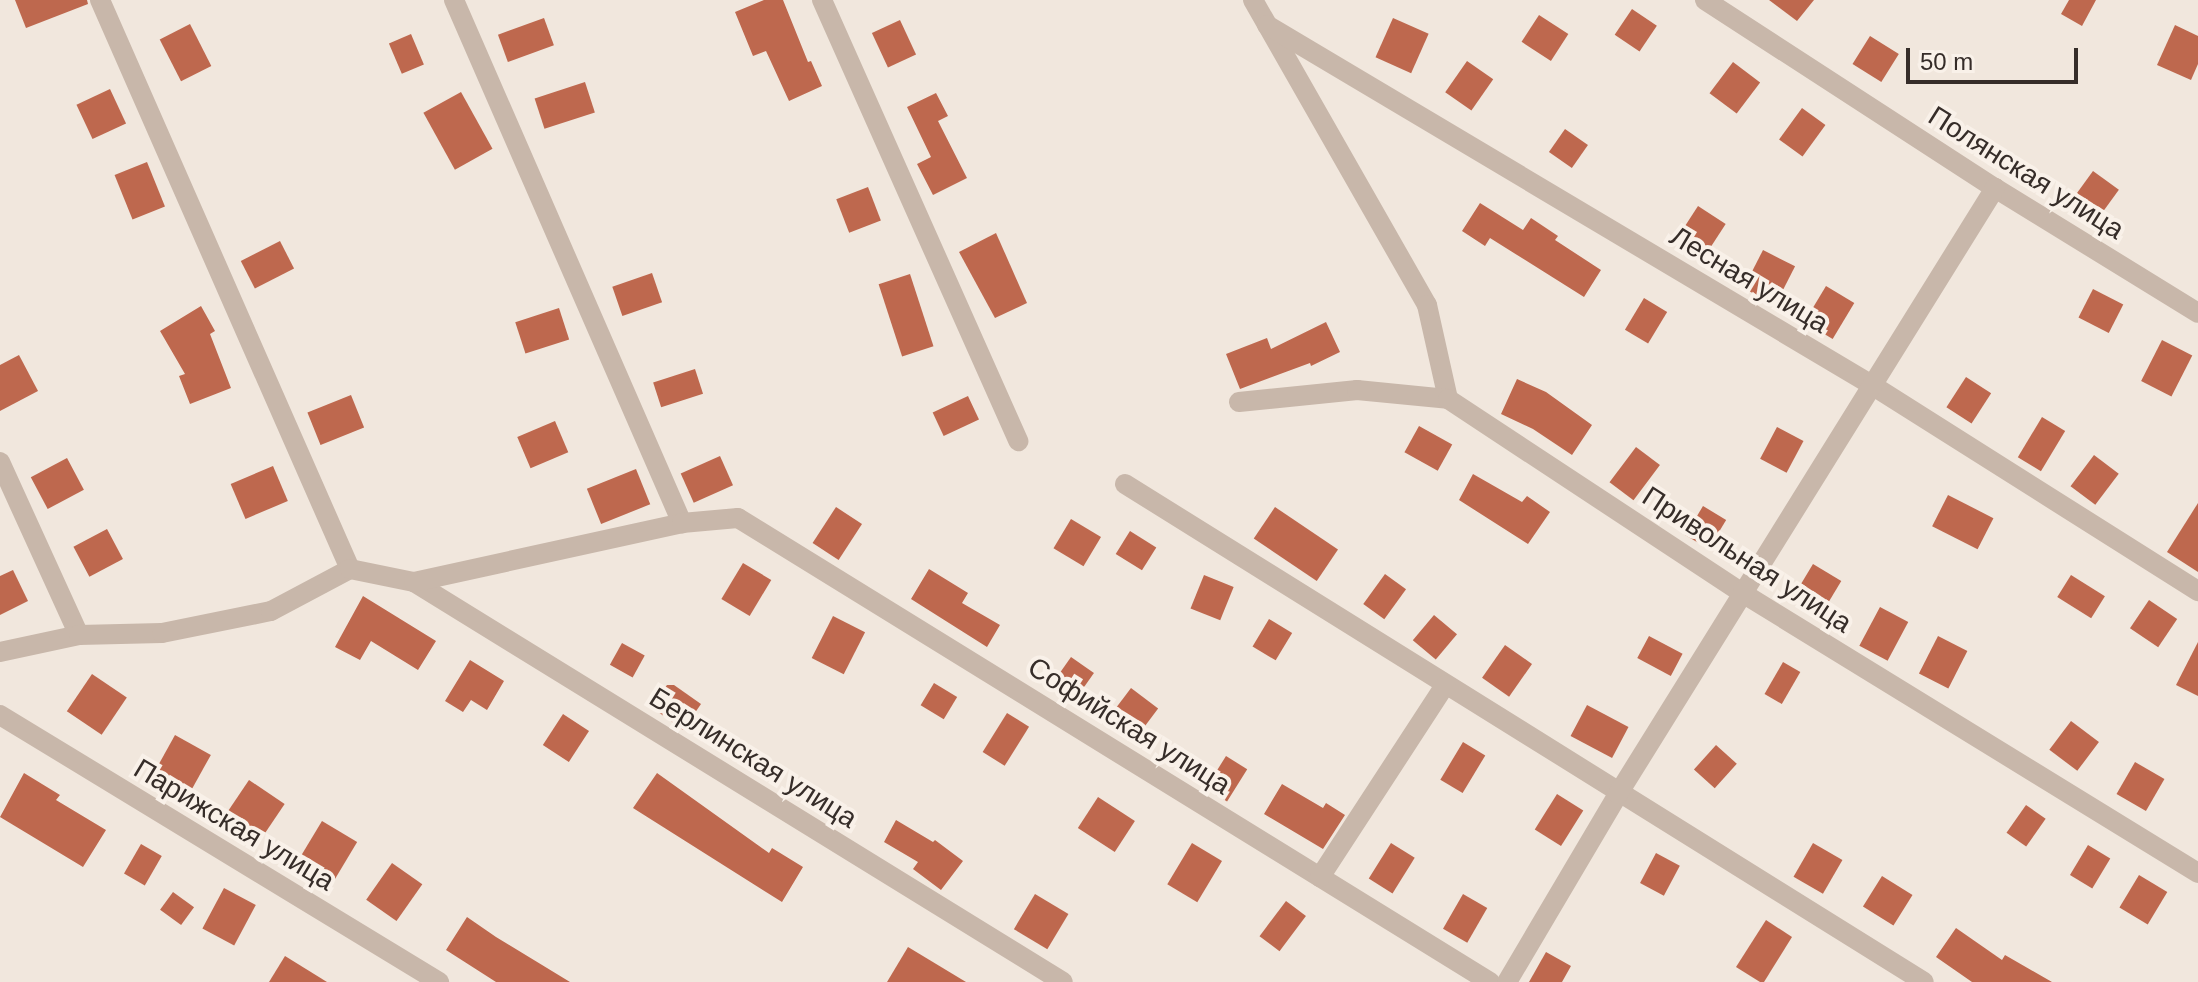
<!DOCTYPE html>
<html>
<head>
<meta charset="utf-8">
<style>
	body { margin:0 }
	#map { position:relative; width:2198px; height:982px; overflow:hidden; background:#f1e7dd; font-family:Arial,sans-serif }
	div>[style] { position:absolute }
	.building>* { inset:0; background:#be684e; transform-origin:0 0 }
	.minor>* { height:20px; margin:-10px; padding:0 10px; transform-origin:10px; border-radius:10px; background:#c8b7aa }
	span { translate:-50% -50%; white-space:nowrap; text-align:center; line-height:1.15; -webkit-text-stroke:8px #f9f1e9; paint-order:stroke }
	.street-label { font-size:28px; color:#362d29 }
	.scale { position:absolute; left:1906px; top:48px; width:172px; height:36px; box-sizing:border-box; border:4px solid #362d29; border-top:0; padding-left:10px; font-size:24px; line-height:28px; white-space:nowrap; color:#362d29; -webkit-text-stroke:6px #f9f1e9; paint-order:stroke }
</style>
</head>
<body>
<div id="map">
	<div class="building">
		<i style="clip-path:polygon(15px 0,87px 0,88px 4px,26px 28px)"></i>
		<i style="clip-path:polygon(764px 0,783px 0,808px 62px,811px 61px,822px 86px,789px 101px,766px 51px,753px 56px,735px 12px)"></i>
		<i style="clip-path:polygon(1769px 0,1814px 0,1797px 21px)"></i>
		<i style="clip-path:polygon(2069px 0,2096px 0,2082px 26px,2061px 14px)"></i>
		<i style="left:1632px;top:9px;width:30px;height:31px;rotate:34deg"></i>
		<i style="left:1539px;top:15px;width:35px;height:32px;rotate:33deg"></i>
		<i style="left:544px;top:18px;width:29px;height:49px;rotate:70deg"></i>
		<i style="left:1393px;top:18px;width:39px;height:43px;rotate:24deg"></i>
		<i style="left:900px;top:20px;width:38px;height:31px;rotate:65deg"></i>
		<i style="left:190px;top:24px;width:47px;height:34px;rotate:63deg"></i>
		<i style="clip-path:polygon(2175px 25px,2198px 36px,2198px 64px,2191px 80px,2157px 65px)"></i>
		<i style="left:411px;top:34px;width:33px;height:24px;rotate:67deg"></i>
		<i style="left:1870px;top:36px;width:34px;height:33px;rotate:32deg"></i>
		<i style="left:1467px;top:61px;width:32px;height:38px;rotate:35deg"></i>
		<i style="left:1733px;top:62px;width:34px;height:39px;rotate:37deg"></i>
		<i style="left:585px;top:82px;width:32px;height:53px;rotate:72deg"></i>
		<i style="left:110px;top:89px;width:38px;height:37px;rotate:65deg"></i>
		<i style="left:461px;top:92px;width:65px;height:43px;rotate:61deg"></i>
		<i style="clip-path:polygon(936px 93px,948px 116px,938px 121px,967px 178px,933px 195px,917px 164px,931px 157px,907px 107px)"></i>
		<i style="left:1802px;top:108px;width:29px;height:39px;rotate:36deg"></i>
		<i style="left:1565px;top:129px;width:28px;height:28px;rotate:35deg"></i>
		<i style="left:147px;top:162px;width:48px;height:35px;rotate:68deg"></i>
		<i style="left:2093px;top:171px;width:32px;height:38px;rotate:36deg"></i>
		<i style="left:868px;top:187px;width:36px;height:34px;rotate:69deg"></i>
		<i style="clip-path:polygon(1480px 203px,1523px 230px,1531px 218px,1558px 236px,1555px 240px,1601px 270px,1584px 297px,1490px 238px,1485px 246px,1462px 231px)"></i>
		<i style="left:1698px;top:206px;width:33px;height:39px;rotate:33deg"></i>
		<i style="clip-path:polygon(996px 233px,1027px 303px,995px 318px,959px 252px)"></i>
		<i style="left:280px;top:241px;width:31px;height:44px;rotate:63deg"></i>
		<i style="left:1763px;top:250px;width:36px;height:43px;rotate:27deg"></i>
		<i style="left:652px;top:273px;width:31px;height:42px;rotate:71deg"></i>
		<i style="left:910px;top:274px;width:76px;height:33px;rotate:72deg"></i>
		<i style="left:1826px;top:286px;width:33px;height:42px;rotate:31deg"></i>
		<i style="left:2093px;top:289px;width:34px;height:32px;rotate:27deg"></i>
		<i style="left:1644px;top:298px;width:27px;height:37px;rotate:31deg"></i>
		<i style="clip-path:polygon(201px 306px,215px 331px,210px 334px,231px 388px,190px 404px,179px 376px,185px 374px,160px 331px)"></i>
		<i style="left:559px;top:308px;width:33px;height:46px;rotate:72deg"></i>
		<i style="clip-path:polygon(1326px 322px,1340px 352px,1311px 366px,1310px 363px,1240px 389px,1226px 354px,1267px 338px,1271px 349px)"></i>
		<i style="left:2162px;top:340px;width:34px;height:46px;rotate:27deg"></i>
		<i style="clip-path:polygon(19px 355px,38px 391px,0 411px,0 365px)"></i>
		<i style="left:695px;top:369px;width:26px;height:44px;rotate:72deg"></i>
		<i style="left:1966px;top:377px;width:30px;height:36px;rotate:33deg"></i>
		<i style="clip-path:polygon(1517px 379px,1546px 392px,1592px 425px,1572px 455px,1533px 429px,1501px 414px)"></i>
		<i style="left:351px;top:395px;width:35px;height:47px;rotate:68deg"></i>
		<i style="left:968px;top:396px;width:26px;height:39px;rotate:65deg"></i>
		<i style="left:2042px;top:417px;width:27px;height:47px;rotate:31deg"></i>
		<i style="left:555px;top:421px;width:34px;height:41px;rotate:67deg"></i>
		<i style="left:1419px;top:426px;width:38px;height:30px;rotate:29deg"></i>
		<i style="left:1777px;top:427px;width:30px;height:36px;rotate:28deg"></i>
		<i style="left:1636px;top:447px;width:30px;height:44px;rotate:37deg"></i>
		<i style="left:2094px;top:455px;width:31px;height:39px;rotate:37deg"></i>
		<i style="left:720px;top:456px;width:32px;height:43px;rotate:66deg"></i>
		<i style="left:67px;top:458px;width:36px;height:41px;rotate:62deg"></i>
		<i style="left:273px;top:466px;width:38px;height:46px;rotate:67deg"></i>
		<i style="left:636px;top:469px;width:38px;height:53px;rotate:68deg"></i>
		<i style="clip-path:polygon(1473px 474px,1522px 502px,1527px 496px,1550px 512px,1528px 544px,1459px 500px)"></i>
		<i style="left:1948px;top:495px;width:51px;height:35px;rotate:27deg"></i>
		<i style="clip-path:polygon(2198px 503px,2198px 572px,2167px 552px)"></i>
		<i style="left:1703px;top:506px;width:27px;height:34px;rotate:31deg"></i>
		<i style="left:836px;top:507px;width:31px;height:43px;rotate:33deg"></i>
		<i style="left:1275px;top:507px;width:76px;height:38px;rotate:34deg"></i>
		<i style="left:1071px;top:519px;width:35px;height:34px;rotate:31deg"></i>
		<i style="left:107px;top:529px;width:34px;height:38px;rotate:62deg"></i>
		<i style="left:1130px;top:531px;width:31px;height:27px;rotate:32deg"></i>
		<i style="left:743px;top:563px;width:33px;height:42px;rotate:31deg"></i>
		<i style="left:1813px;top:564px;width:33px;height:33px;rotate:31deg"></i>
		<i style="clip-path:polygon(929px 569px,968px 593px,962px 603px,1000px 625px,987px 647px,911px 599px)"></i>
		<i style="clip-path:polygon(13px 570px,28px 601px,0 615px,0 576px)"></i>
		<i style="left:1385px;top:574px;width:26px;height:37px;rotate:36deg"></i>
		<i style="left:1204px;top:575px;width:32px;height:36px;rotate:22deg"></i>
		<i style="left:2071px;top:575px;width:40px;height:26px;rotate:32deg"></i>
		<i style="clip-path:polygon(363px 596px,436px 641px,418px 670px,371px 641px,360px 660px,335px 647px)"></i>
		<i style="left:2149px;top:600px;width:34px;height:34px;rotate:34deg"></i>
		<i style="left:1880px;top:607px;width:32px;height:44px;rotate:28deg"></i>
		<i style="left:1434px;top:615px;width:30px;height:33px;rotate:40deg"></i>
		<i style="left:833px;top:616px;width:36px;height:47px;rotate:27deg"></i>
		<i style="left:1269px;top:619px;width:27px;height:32px;rotate:31deg"></i>
		<i style="left:1649px;top:636px;width:38px;height:25px;rotate:28deg"></i>
		<i style="left:1938px;top:636px;width:33px;height:42px;rotate:27deg"></i>
		<i style="clip-path:polygon(2198px 642px,2198px 696px,2176px 685px)"></i>
		<i style="left:622px;top:643px;width:26px;height:25px;rotate:29deg"></i>
		<i style="left:1505px;top:645px;width:33px;height:40px;rotate:35deg"></i>
		<i style="left:1071px;top:657px;width:28px;height:37px;rotate:35deg"></i>
		<i style="clip-path:polygon(470px 660px,504px 681px,487px 710px,471px 700px,463px 712px,445px 701px)"></i>
		<i style="left:1783px;top:662px;width:20px;height:37px;rotate:30deg"></i>
		<i style="left:92px;top:674px;width:42px;height:45px;rotate:34deg"></i>
		<i style="left:934px;top:683px;width:27px;height:26px;rotate:31deg"></i>
		<i style="clip-path:polygon(667px 685px,674px 685px,701px 704px,683px 730px,654px 709px,654px 702px)"></i>
		<i style="left:1131px;top:688px;width:34px;height:35px;rotate:37deg"></i>
		<i style="left:1587px;top:705px;width:47px;height:35px;rotate:28deg"></i>
		<i style="left:1007px;top:713px;width:26px;height:46px;rotate:32deg"></i>
		<i style="left:563px;top:714px;width:31px;height:37px;rotate:33deg"></i>
		<i style="left:2071px;top:721px;width:35px;height:36px;rotate:37deg"></i>
		<i style="left:175px;top:735px;width:41px;height:39px;rotate:29deg"></i>
		<i style="left:1463px;top:742px;width:26px;height:44px;rotate:31deg"></i>
		<i style="left:1716px;top:745px;width:28px;height:33px;rotate:42deg"></i>
		<i style="left:1226px;top:756px;width:25px;height:38px;rotate:32deg"></i>
		<i style="left:2135px;top:762px;width:34px;height:37px;rotate:30deg"></i>
		<i style="clip-path:polygon(24px 773px,60px 795px,56px 800px,106px 830px,83px 867px,0 817px)"></i>
		<i style="clip-path:polygon(657px 773px,769px 853px,772px 848px,803px 867px,782px 902px,633px 808px)"></i>
		<i style="left:249px;top:780px;width:43px;height:38px;rotate:34deg"></i>
		<i style="clip-path:polygon(1282px 784px,1323px 808px,1326px 803px,1345px 815px,1323px 849px,1264px 814px)"></i>
		<i style="left:1557px;top:794px;width:31px;height:42px;rotate:32deg"></i>
		<i style="left:1098px;top:797px;width:44px;height:37px;rotate:33deg"></i>
		<i style="left:2026px;top:805px;width:24px;height:34px;rotate:35deg"></i>
		<i style="clip-path:polygon(896px 820px,933px 842px,935px 840px,963px 861px,941px 890px,913px 869px,918px 862px,884px 842px)"></i>
		<i style="left:322px;top:821px;width:41px;height:43px;rotate:31deg"></i>
		<i style="left:1192px;top:843px;width:35px;height:48px;rotate:31deg"></i>
		<i style="left:1391px;top:843px;width:28px;height:42px;rotate:32deg"></i>
		<i style="left:1813px;top:843px;width:34px;height:39px;rotate:30deg"></i>
		<i style="left:141px;top:844px;width:24px;height:34px;rotate:30deg"></i>
		<i style="left:2088px;top:845px;width:26px;height:35px;rotate:31deg"></i>
		<i style="left:1656px;top:853px;width:27px;height:34px;rotate:28deg"></i>
		<i style="left:392px;top:863px;width:37px;height:45px;rotate:35deg"></i>
		<i style="left:2139px;top:875px;width:33px;height:38px;rotate:31deg"></i>
		<i style="left:1882px;top:876px;width:36px;height:36px;rotate:32deg"></i>
		<i style="left:224px;top:888px;width:36px;height:46px;rotate:28deg"></i>
		<i style="left:173px;top:892px;width:26px;height:22px;rotate:36deg"></i>
		<i style="left:1035px;top:894px;width:39px;height:41px;rotate:31deg"></i>
		<i style="left:1463px;top:894px;width:28px;height:40px;rotate:30deg"></i>
		<i style="left:1286px;top:901px;width:25px;height:44px;rotate:37deg"></i>
		<i style="clip-path:polygon(467px 917px,496px 937px,570px 982px,496px 982px,446px 950px)"></i>
		<i style="clip-path:polygon(1766px 920px,1792px 937px,1764px 982px,1760px 982px,1736px 967px)"></i>
		<i style="clip-path:polygon(1956px 928px,2002px 960px,2005px 955px,2052px 982px,1972px 982px,1936px 957px)"></i>
		<i style="clip-path:polygon(908px 947px,966px 982px,887px 982px)"></i>
		<i style="clip-path:polygon(1546px 952px,1571px 966px,1562px 982px,1529px 982px)"></i>
		<i style="clip-path:polygon(285px 956px,327px 982px,269px 982px)"></i>
	</div>
	<div class="minor">
		<i style="left:100px;top:0;width:621px;rotate:66.28deg"></i>
		<i style="left:454px;top:0;width:571px;rotate:66.45deg"></i>
		<i style="left:822px;top:0;width:483px;rotate:66deg"></i>
		<i style="left:1253px;top:0;width:351px;rotate:60.3deg"></i>
		<i style="left:1427px;top:305px;width:96px;rotate:77.4deg"></i>
		<i style="left:1705px;top:0;width:346px;rotate:33deg"></i>
		<i style="left:1995px;top:188px;width:238px;rotate:31.6deg"></i>
		<i style="left:1267px;top:25px;width:708px;rotate:30.77deg"></i>
		<i style="left:1875px;top:387px;width:382px;rotate:32.3deg"></i>
		<i style="left:1239px;top:402px;width:119px;rotate:-5.8deg"></i>
		<i style="left:1357px;top:390px;width:91px;rotate:5.6deg"></i>
		<i style="left:1448px;top:399px;width:354px;rotate:33.4deg"></i>
		<i style="left:1744px;top:594px;width:533px;rotate:31.57deg"></i>
		<i style="left:0;top:462px;width:190px;rotate:65.5deg"></i>
		<i style="left:1125px;top:484px;width:941px;rotate:31.93deg"></i>
		<i style="left:414px;top:582px;width:762px;rotate:31.65deg"></i>
		<i style="left:0;top:652px;width:81px;rotate:-12.1deg"></i>
		<i style="left:79px;top:635px;width:83px;rotate:-1.4deg"></i>
		<i style="left:162px;top:633px;width:111px;rotate:-11.4deg"></i>
		<i style="left:271px;top:611px;width:89px;rotate:-28deg"></i>
		<i style="left:350px;top:569px;width:65px;rotate:11.5deg"></i>
		<i style="left:414px;top:582px;width:274px;rotate:-12.4deg"></i>
		<i style="left:682px;top:523px;width:56px;rotate:-5.1deg"></i>
		<i style="left:738px;top:518px;width:884px;rotate:31.68deg"></i>
		<i style="left:0;top:715px;width:514px;rotate:31.31deg"></i>
		<i style="left:1320px;top:877px;width:229px;rotate:-56.9deg"></i>
		<i style="left:1507px;top:982px;width:218px;rotate:-59.4deg"></i>
		<i style="left:1618px;top:794px;width:714px;rotate:-58.11deg"></i>
	</div>
	<div class="street-label">
		<span style="left:2026px;top:173px;rotate:32deg">Полянская улица</span>
		<span style="left:1749px;top:280px;rotate:31deg">Лесная улица</span>
		<span style="left:1747px;top:560px;rotate:33deg">Привольная улица</span>
		<span style="left:1129px;top:726px;rotate:32deg">Софийская улица</span>
		<span style="left:753px;top:758px;rotate:32deg">Берлинская улица</span>
		<span style="left:234px;top:825px;rotate:31deg">Парижская улица</span>
	</div>
	<div class="scale">50 m</div>
</div>
</body>
</html>
